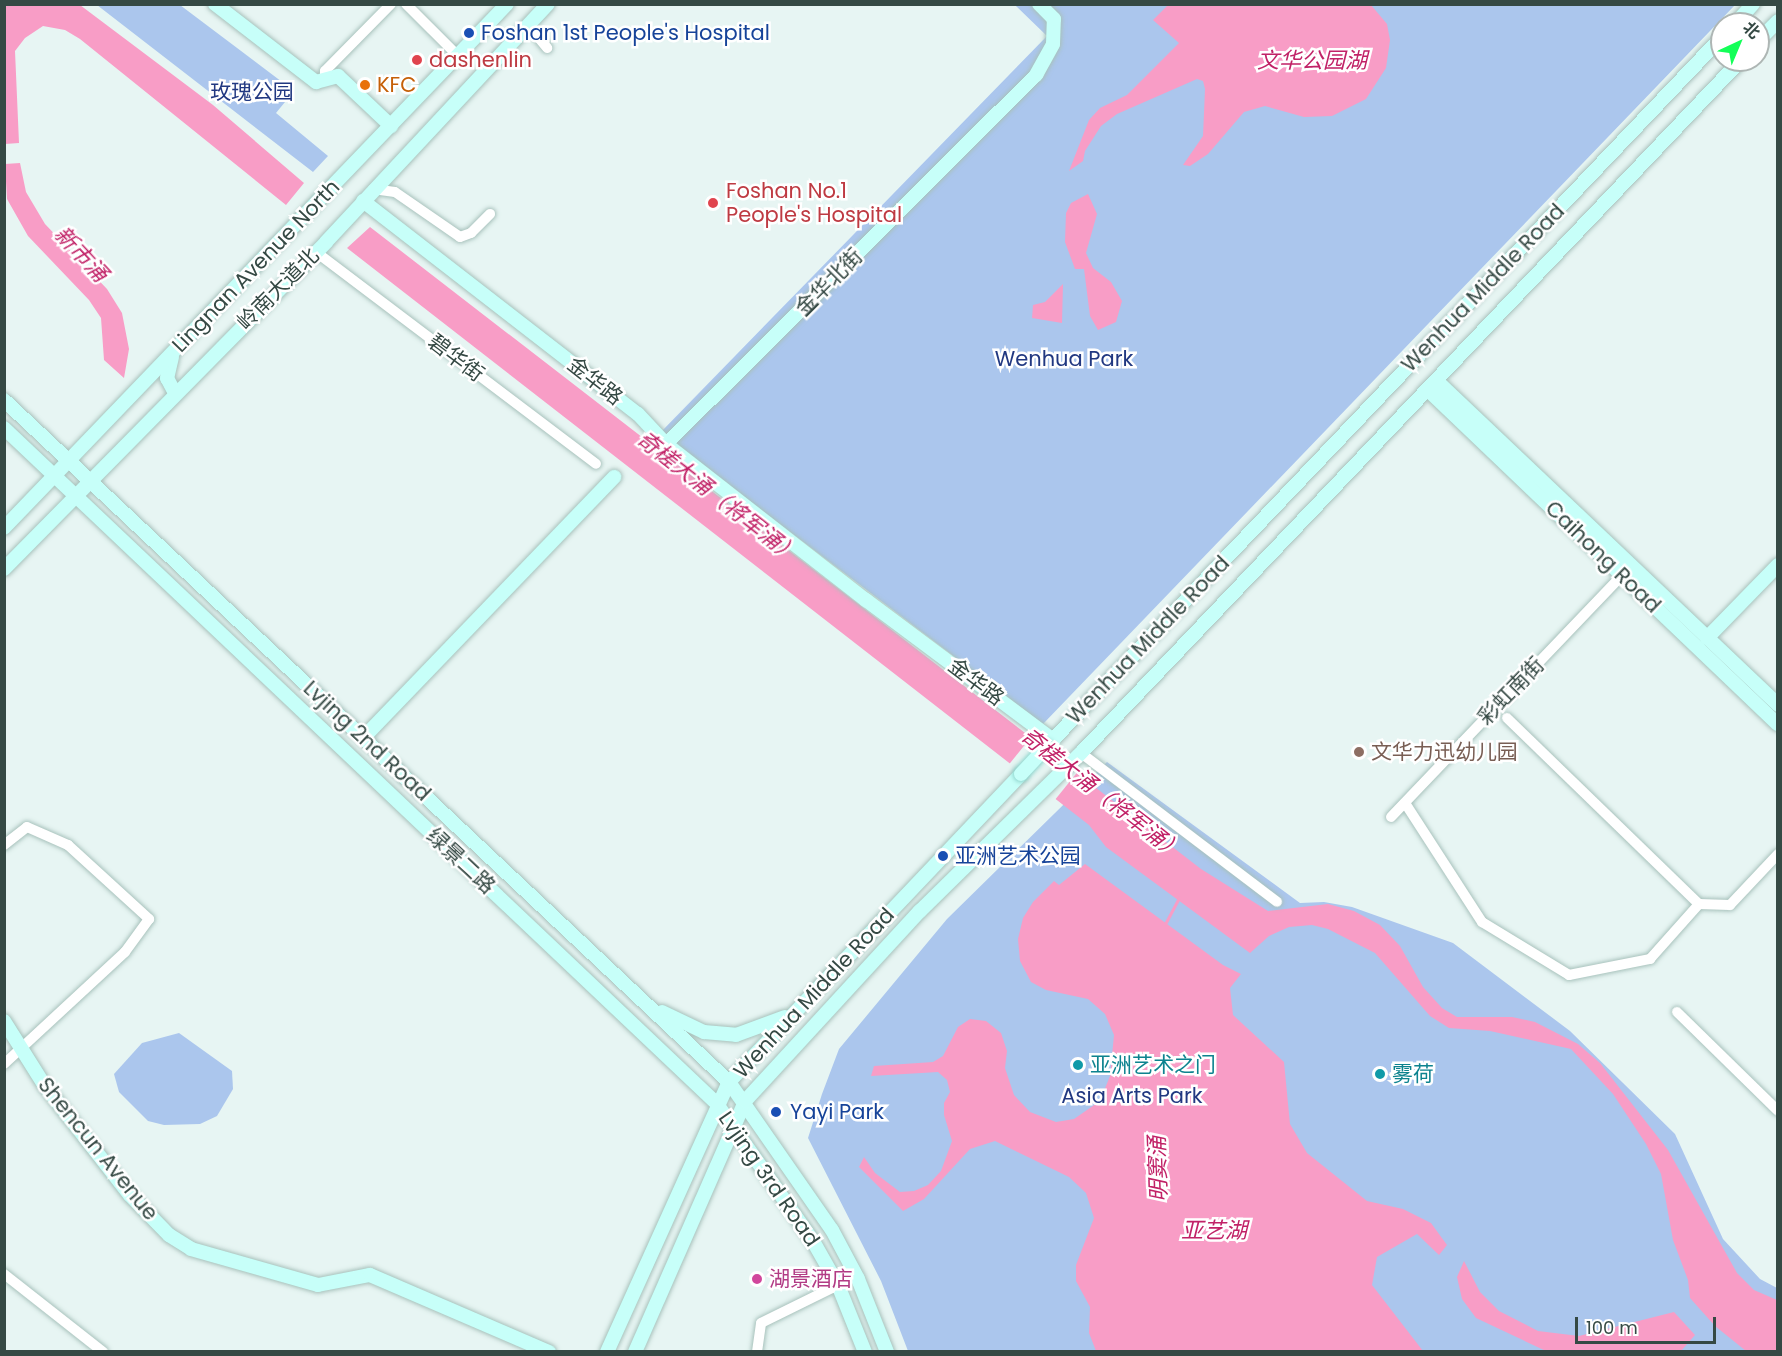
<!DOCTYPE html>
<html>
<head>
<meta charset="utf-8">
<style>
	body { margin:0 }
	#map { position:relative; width:1782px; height:1356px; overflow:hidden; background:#e7f5f3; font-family:Poppins,"Noto Sans SC",sans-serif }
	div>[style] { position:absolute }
	.green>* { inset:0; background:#abc6ed }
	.water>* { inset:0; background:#f89dc6 }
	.pier>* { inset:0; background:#e7f5f3; transform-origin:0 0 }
	.stream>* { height:3px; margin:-1.5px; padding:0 1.5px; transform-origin:1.5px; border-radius:1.5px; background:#f89dc6 }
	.roads { filter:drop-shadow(0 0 2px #a8c2bc) drop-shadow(0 0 2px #a8c2bc) }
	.street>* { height:10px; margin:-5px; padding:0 5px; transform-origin:5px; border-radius:5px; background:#fff }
	.secondary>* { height:14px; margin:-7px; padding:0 7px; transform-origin:7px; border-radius:7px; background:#c7fff9 }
	.bridges { filter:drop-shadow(0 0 2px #90d6ce) drop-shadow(0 0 2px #90d6ce) }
	.secondary-bridge>* { height:14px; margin:-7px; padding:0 7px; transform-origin:7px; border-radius:7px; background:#c7fff9 }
	.dots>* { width:16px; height:16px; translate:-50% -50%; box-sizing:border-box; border:3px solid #fff; border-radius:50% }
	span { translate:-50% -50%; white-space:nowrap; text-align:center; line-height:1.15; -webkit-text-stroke:5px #fff; paint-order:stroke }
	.transit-label { font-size:21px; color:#164399 }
	.left { translate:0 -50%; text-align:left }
	.health-label { font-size:21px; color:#be3a42 }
	.food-label { font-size:21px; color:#c56008 }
	.park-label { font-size:21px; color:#213881 }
	.street-label { font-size:21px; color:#354944 }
	.education-label { font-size:21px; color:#785e54 }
	.culture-label { font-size:21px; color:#0d838f }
	.hotel-label { font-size:21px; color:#b23c85 }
	.water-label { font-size:22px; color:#c12267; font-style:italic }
	.frame { position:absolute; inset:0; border:6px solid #354944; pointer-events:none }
	.north { position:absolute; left:1710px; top:12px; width:60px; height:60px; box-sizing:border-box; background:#fff; border:2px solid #aeb6b4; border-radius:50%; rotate:44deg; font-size:16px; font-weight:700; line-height:24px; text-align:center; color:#354944 }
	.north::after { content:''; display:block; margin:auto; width:21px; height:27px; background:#14ff58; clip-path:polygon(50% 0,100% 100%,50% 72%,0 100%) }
	.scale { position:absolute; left:1575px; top:1317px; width:141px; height:27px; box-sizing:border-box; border:3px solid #354944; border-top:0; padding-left:8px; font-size:18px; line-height:21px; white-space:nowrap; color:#354944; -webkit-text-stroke:4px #fff; paint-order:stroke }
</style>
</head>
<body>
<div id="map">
	<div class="green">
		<i style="clip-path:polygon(97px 5px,180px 5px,294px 91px,276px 113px,328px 156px,313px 172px)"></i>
		<i style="clip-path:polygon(1015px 5px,1735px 5px,1043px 724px,660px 433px,1047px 36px)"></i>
		<i style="clip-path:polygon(1107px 762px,1300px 903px,1324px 902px,1352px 907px,1453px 943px,1570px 1031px,1675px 1134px,1723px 1239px,1760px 1279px,1777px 1288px,1777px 1351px,908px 1351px,881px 1281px,808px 1138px,822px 1094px,839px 1049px,947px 919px)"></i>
		<i style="clip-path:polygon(179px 1033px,232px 1071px,233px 1089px,217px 1116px,200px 1124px,164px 1125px,148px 1121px,119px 1092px,114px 1074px,142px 1043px)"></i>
	</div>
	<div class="water">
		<i style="clip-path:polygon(5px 4px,80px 5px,213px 105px,304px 183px,286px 205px,80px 39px,65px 30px,43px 26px,25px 38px,15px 51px,19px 143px,5px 144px)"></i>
		<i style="clip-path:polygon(1168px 5px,1371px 5px,1387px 24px,1390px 40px,1386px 68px,1366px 99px,1332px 116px,1304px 117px,1265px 106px,1244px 112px,1208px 154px,1190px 166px,1183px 165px,1203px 136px,1205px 89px,1203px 81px,1197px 79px,1117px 114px,1101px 126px,1085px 151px,1083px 161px,1069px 171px,1089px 120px,1100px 108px,1127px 95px,1179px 43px,1153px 20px)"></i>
		<i style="clip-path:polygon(20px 163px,26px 192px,45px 224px,107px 289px,122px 313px,129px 349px,124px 378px,104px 360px,101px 318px,89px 300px,28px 236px,7px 199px,5px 164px)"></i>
		<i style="clip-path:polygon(1088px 194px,1097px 214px,1086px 253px,1093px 268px,1111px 282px,1122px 301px,1116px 322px,1098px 330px,1090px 316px,1084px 269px,1075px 269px,1065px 242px,1066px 213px,1071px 203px)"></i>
		<i style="clip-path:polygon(370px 227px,1201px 869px,1268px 911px,1328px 904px,1354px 911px,1380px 925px,1400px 946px,1423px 987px,1442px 1008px,1457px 1017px,1512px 1017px,1535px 1022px,1578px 1044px,1600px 1063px,1668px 1150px,1737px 1273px,1754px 1290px,1777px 1300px,1777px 1351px,1746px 1351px,1715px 1326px,1690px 1298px,1688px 1280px,1673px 1240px,1661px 1174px,1646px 1144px,1613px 1094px,1571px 1049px,1490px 1031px,1449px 1028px,1430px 1016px,1375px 953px,1328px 929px,1312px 925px,1289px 927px,1269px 936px,1250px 953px,1106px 847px,1089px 825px,347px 248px)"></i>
		<i style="clip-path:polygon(1063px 284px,1062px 323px,1032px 318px,1033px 305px,1045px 302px)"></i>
		<i style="clip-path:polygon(1085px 864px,1223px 965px,1241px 974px,1230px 988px,1233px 1015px,1284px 1062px,1290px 1124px,1307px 1153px,1367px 1201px,1403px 1209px,1431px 1223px,1447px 1245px,1439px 1255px,1417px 1234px,1377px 1257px,1372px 1285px,1423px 1351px,1096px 1351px,1089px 1333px,1090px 1307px,1076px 1281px,1076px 1265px,1094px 1218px,1086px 1193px,1069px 1177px,995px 1141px,970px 1149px,924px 1199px,903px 1211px,859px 1167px,864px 1157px,875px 1173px,900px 1192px,914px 1191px,928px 1185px,941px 1171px,952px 1141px,944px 1115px,944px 1103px,950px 1092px,947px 1080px,938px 1072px,871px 1076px,874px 1066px,933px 1062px,943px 1056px,958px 1027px,970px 1019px,986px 1021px,1001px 1033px,1007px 1051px,1005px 1068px,1014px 1095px,1030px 1112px,1056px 1122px,1074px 1119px,1100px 1101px,1110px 1076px,1114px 1035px,1105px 1014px,1088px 999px,1046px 990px,1031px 982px,1020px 961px,1018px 939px,1023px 918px,1033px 902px,1054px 881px,1059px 885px)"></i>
		<i style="clip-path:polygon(1464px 1261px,1480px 1292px,1499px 1311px,1538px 1331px,1579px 1336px,1674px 1312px,1695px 1335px,1681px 1351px,1546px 1351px,1476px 1318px,1462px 1299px,1457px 1277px)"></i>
	</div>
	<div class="pier">
		<i style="left:1032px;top:736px;width:58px;height:36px;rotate:39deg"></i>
	</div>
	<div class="stream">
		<i style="left:1165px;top:924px;width:30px;rotate:-62deg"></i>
	</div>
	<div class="roads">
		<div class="street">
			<i style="left:406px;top:4px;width:74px;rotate:45deg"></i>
			<i style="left:528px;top:25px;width:30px;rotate:50deg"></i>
			<i style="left:325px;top:78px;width:7px;rotate:-90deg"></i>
			<i style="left:325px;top:71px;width:94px;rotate:-45.4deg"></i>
			<i style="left:373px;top:189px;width:22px;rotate:8deg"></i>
			<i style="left:395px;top:192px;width:79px;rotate:34.7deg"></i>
			<i style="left:460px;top:237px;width:12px;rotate:-20deg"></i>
			<i style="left:471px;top:233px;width:27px;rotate:-45deg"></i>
			<i style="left:316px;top:252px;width:351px;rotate:37.1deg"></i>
			<i style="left:1507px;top:718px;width:267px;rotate:44.1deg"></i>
			<i style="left:1081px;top:753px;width:246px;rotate:37.2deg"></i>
			<i style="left:1405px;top:803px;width:142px;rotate:57.1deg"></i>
			<i style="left:1482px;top:922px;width:102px;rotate:31.3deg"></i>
			<i style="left:1569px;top:975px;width:83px;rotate:-11.2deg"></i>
			<i style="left:1650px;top:959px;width:74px;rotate:-48.3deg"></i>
			<i style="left:1699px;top:904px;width:31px;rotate:2deg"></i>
			<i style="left:1730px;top:905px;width:70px;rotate:-46.7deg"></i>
			<i style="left:1391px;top:817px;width:342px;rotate:-46.3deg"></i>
			<i style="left:4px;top:845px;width:29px;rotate:-38deg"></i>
			<i style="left:27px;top:827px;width:45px;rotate:23.7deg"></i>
			<i style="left:68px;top:845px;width:110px;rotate:42.4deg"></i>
			<i style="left:149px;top:919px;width:41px;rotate:126deg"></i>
			<i style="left:125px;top:952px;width:165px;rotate:137.2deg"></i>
			<i style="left:1677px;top:1012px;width:141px;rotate:44.4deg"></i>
			<i style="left:4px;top:1274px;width:126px;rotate:38.2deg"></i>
			<i style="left:757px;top:1352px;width:29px;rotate:-82deg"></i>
			<i style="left:761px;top:1323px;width:86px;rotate:-26.3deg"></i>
		</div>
		<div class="secondary">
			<i style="left:215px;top:4px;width:128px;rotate:37.7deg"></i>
			<i style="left:316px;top:82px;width:23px;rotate:-15deg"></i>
			<i style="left:338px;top:76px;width:73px;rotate:43.3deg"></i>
			<i style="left:1735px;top:24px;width:27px;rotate:-48deg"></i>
			<i style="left:1758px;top:41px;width:28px;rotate:-45deg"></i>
			<i style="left:363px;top:201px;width:348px;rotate:37.8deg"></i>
			<i style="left:638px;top:414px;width:41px;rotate:47deg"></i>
			<i style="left:666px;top:444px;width:254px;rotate:38deg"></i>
			<i style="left:866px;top:600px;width:234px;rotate:36.8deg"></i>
			<i style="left:172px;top:357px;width:22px;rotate:103deg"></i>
			<i style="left:167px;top:378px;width:17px;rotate:62deg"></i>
			<i style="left:1438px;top:382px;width:469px;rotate:43.5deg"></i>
			<i style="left:1429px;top:391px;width:482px;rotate:43.7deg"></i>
			<i style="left:4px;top:400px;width:995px;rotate:43.25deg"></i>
			<i style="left:729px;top:1082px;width:180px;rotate:55.2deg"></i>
			<i style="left:832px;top:1230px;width:55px;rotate:62deg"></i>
			<i style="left:858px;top:1279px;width:79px;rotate:68.3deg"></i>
			<i style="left:4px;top:428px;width:983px;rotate:43.47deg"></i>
			<i style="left:717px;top:1104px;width:167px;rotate:55deg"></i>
			<i style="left:813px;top:1241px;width:51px;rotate:60.4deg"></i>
			<i style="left:838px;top:1285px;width:72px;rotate:68.1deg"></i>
			<i style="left:666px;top:444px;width:523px;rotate:-44.92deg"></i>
			<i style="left:1036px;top:75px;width:35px;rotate:-61deg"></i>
			<i style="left:1053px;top:44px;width:25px;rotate:-88deg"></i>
			<i style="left:1054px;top:19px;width:21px;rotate:-135deg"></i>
			<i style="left:4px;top:528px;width:726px;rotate:-46.17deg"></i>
			<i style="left:4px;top:569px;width:459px;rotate:-45.4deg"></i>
			<i style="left:326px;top:242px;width:325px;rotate:-47deg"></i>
			<i style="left:1707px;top:638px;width:102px;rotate:-45.8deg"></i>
			<i style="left:364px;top:737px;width:361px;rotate:-46.1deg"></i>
			<i style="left:1046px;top:747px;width:980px;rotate:-46.41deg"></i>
			<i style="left:662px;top:1012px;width:47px;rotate:25.5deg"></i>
			<i style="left:704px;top:1032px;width:32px;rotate:5deg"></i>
			<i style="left:736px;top:1035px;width:52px;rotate:-20.2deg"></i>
			<i style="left:4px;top:1021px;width:77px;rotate:57.8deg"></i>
			<i style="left:45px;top:1086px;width:138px;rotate:52.1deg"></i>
			<i style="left:130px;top:1195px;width:56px;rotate:45.7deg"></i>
			<i style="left:169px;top:1235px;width:26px;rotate:32deg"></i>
			<i style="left:191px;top:1249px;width:132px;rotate:15.8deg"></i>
			<i style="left:318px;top:1285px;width:53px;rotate:-10.9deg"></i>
			<i style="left:370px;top:1275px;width:195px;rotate:23.3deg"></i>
			<i style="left:607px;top:1352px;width:296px;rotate:-65.7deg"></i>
			<i style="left:729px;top:1082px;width:424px;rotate:-46.5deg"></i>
			<i style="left:635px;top:1352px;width:274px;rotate:-66.3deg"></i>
			<i style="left:745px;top:1101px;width:258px;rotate:-47.4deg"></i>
			<i style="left:920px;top:911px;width:226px;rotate:-44.5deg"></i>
			<i style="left:1081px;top:753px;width:957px;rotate:-46.4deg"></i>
		</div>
	</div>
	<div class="bridges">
		<div class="secondary-bridge">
			<i style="left:1021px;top:774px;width:37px;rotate:-47deg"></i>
		</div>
	</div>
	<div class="dots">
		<i style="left:469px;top:33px;background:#1a4fb4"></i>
		<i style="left:417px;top:60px;background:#e0444e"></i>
		<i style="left:365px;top:85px;background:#e8710a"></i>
		<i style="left:713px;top:203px;background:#e0444e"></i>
		<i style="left:1359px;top:752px;background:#8d6e63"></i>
		<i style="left:943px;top:856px;background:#1a4fb4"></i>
		<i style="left:1078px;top:1065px;background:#0f9aa8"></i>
		<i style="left:1380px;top:1074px;background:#0f9aa8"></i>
		<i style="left:776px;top:1112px;background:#1a4fb4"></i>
		<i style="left:757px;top:1279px;background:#d1479c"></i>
	</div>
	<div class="transit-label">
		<span class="left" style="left:481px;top:33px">Foshan 1st People's Hospital</span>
		<span class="left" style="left:955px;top:856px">亚洲艺术公园</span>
		<span class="left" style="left:790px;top:1112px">Yayi Park</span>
	</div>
	<div class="health-label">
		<span class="left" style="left:429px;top:60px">dashenlin</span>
		<span class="left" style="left:726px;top:203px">Foshan No.1<br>People's Hospital</span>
	</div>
	<div class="food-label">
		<span class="left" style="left:377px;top:85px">KFC</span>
	</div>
	<div class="park-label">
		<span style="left:252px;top:92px">玫瑰公园</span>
		<span style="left:1064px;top:359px">Wenhua Park</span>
		<span style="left:1132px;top:1096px">Asia Arts Park</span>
	</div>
	<div class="street-label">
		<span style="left:256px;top:266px;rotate:-46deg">Lingnan Avenue North</span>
		<span style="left:829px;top:282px;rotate:-45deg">金华北街</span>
		<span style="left:1483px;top:288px;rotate:-46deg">Wenhua Middle Road</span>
		<span style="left:278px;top:289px;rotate:-45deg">岭南大道北</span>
		<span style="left:456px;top:358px;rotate:37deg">碧华街</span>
		<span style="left:595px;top:381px;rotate:38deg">金华路</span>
		<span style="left:1603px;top:557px;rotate:44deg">Caihong Road</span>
		<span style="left:1148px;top:640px;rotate:-46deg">Wenhua Middle Road</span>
		<span style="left:976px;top:682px;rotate:37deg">金华路</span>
		<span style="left:1511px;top:691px;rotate:-46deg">彩虹南街</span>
		<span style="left:367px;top:741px;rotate:43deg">Lvjing 2nd Road</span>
		<span style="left:461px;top:861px;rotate:43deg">绿景二路</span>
		<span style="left:814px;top:993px;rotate:-47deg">Wenhua Middle Road</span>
		<span style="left:98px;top:1149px;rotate:51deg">Shencun Avenue</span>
		<span style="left:769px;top:1179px;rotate:55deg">Lvjing 3rd Road</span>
	</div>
	<div class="education-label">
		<span class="left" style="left:1371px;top:752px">文华力迅幼儿园</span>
	</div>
	<div class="culture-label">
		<span class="left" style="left:1090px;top:1065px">亚洲艺术之门</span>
		<span class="left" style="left:1392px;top:1074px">雾荷</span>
	</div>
	<div class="hotel-label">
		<span class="left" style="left:769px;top:1279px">湖景酒店</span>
	</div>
	<div class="water-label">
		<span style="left:1312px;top:61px">文华公园湖</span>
		<span style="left:81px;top:254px;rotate:47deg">新市涌</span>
		<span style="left:718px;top:497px;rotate:38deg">奇槎大涌（将军涌）</span>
		<span style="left:1102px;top:794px;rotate:38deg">奇槎大涌（将军涌）</span>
		<span style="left:1158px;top:1169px;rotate:-92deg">明窦涌</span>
		<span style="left:1214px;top:1231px">亚艺湖</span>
	</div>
	<div class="frame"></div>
	<div class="north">北</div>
	<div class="scale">100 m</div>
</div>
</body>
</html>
